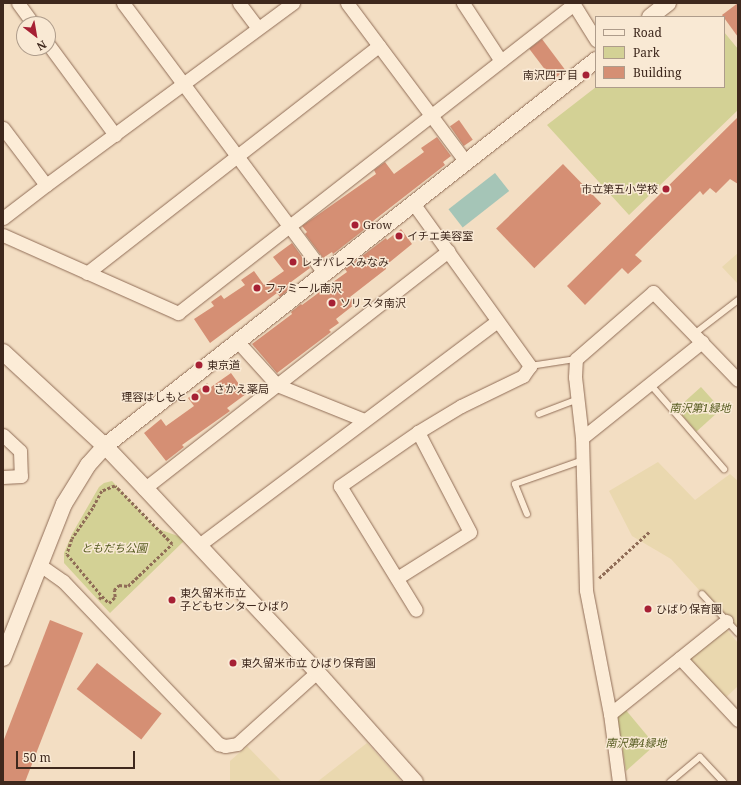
<!DOCTYPE html>
<html>
<head>
<meta charset="utf-8">
<style>
	body { margin:0 }
	#map { position:relative; width:741px; height:785px; overflow:hidden; background:#f3dec3; font-family:"Noto Serif","Noto Sans JP",serif }
	div>[style] { position:absolute }
	.farmland>* { inset:0; background:#ead8af }
	.green>* { inset:0; background:#d3d195; transform-origin:0 0 }
	.water>* { inset:0; background:#a5c5b7; transform-origin:0 0 }
	.building>* { inset:0; background:#d58f74; transform-origin:0 0 }
	.path>* { height:2.5px; margin-top:-1.25px; transform-origin:0; background:repeating-linear-gradient(90deg,#906d57 0 3px,transparent 0 5px) }
	.roads { filter:drop-shadow(0 0 1px #906d57) drop-shadow(0 0 1px #906d57) }
	.service>* { height:6px; margin:-3px; padding:0 3px; transform-origin:3px; border-radius:3px; background:#fcecd7 }
	.minor>* { height:13px; margin:-6.5px; padding:0 6.5px; transform-origin:6.5px; border-radius:6.5px; background:#fcecd7 }
	.tertiary>* { height:16px; margin:-8px; padding:0 8px; transform-origin:8px; border-radius:8px; background:#fcecd7 }
	.dots>* { width:11px; height:11px; translate:-50% -50%; box-sizing:border-box; border:2px solid #f9e9d4; border-radius:50% }
	span { translate:-50% -50%; white-space:nowrap; text-align:center; line-height:1.15; -webkit-text-stroke:3px #f9e9d4; paint-order:stroke }
	.poi-label { font-size:11px; color:#3e281d }
	.right { translate:-100% -50%; text-align:right }
	.left { translate:0 -50%; text-align:left }
	.park-label { font-size:11px; color:#575d21; font-style:italic }
	.frame { position:absolute; inset:0; border:4px solid #3e281d; pointer-events:none }
	.legend { position:absolute; left:595px; top:16px; width:130px; height:72px; box-sizing:border-box; background:#f9e9d4; border:1px solid #ae9c8b; margin:0; padding:5px 7px; list-style:none; font-size:12px; color:#3e281d }
	.legend li { display:flex; align-items:center; gap:8px; height:20px }
	.legend b { width:20px; border:1px solid #ae9c8b }
	.north { position:absolute; left:16px; top:16px; width:40px; height:40px; box-sizing:border-box; background:#f9e9d4; border:1px solid #ae9c8b; border-radius:50%; rotate:149deg; font-size:11px; font-weight:700; line-height:16px; text-align:center; color:#3e281d }
	.north::after { content:''; display:block; margin:auto; width:14px; height:18px; background:#a62034; clip-path:polygon(50% 0,100% 100%,50% 72%,0 100%) }
	.scale { position:absolute; left:16px; top:751px; width:119px; height:18px; box-sizing:border-box; border:2px solid #3e281d; border-top:0; padding-left:5px; font-size:12px; line-height:14px; white-space:nowrap; color:#3e281d; -webkit-text-stroke:3px #f9e9d4; paint-order:stroke }
</style>
</head>
<body>
<div id="map">
	<div class="farmland">
		<i style="clip-path:polygon(738px 253px,738px 284px,722px 267px)"></i>
		<i style="clip-path:polygon(658px 462px,695px 500px,730px 474px,738px 481px,738px 633px,671px 559px,632px 536px,609px 491px)"></i>
		<i style="clip-path:polygon(722px 624px,738px 643px,738px 686px,721px 702px,680px 658px)"></i>
		<i style="clip-path:polygon(367px 743px,402px 782px,317px 782px)"></i>
		<i style="clip-path:polygon(247px 746px,282px 782px,230px 782px,230px 761px)"></i>
	</div>
	<div class="green">
		<i style="clip-path:polygon(724px 32px,738px 49px,738px 110px,629px 215px,547px 125px,596px 87px,724px 87px)"></i>
		<i style="left:701px;top:387px;width:30px;height:33px;rotate:48deg"></i>
		<i style="clip-path:polygon(112px 481px,156px 528px,186px 539px,110px 613px,64px 563px,64px 553px,72px 534px,99px 487px,104px 483px)"></i>
		<i style="clip-path:polygon(625px 709px,655px 745px,626px 771px,617px 715px)"></i>
	</div>
	<div class="water">
		<i style="left:495px;top:173px;width:23px;height:59px;rotate:52deg"></i>
	</div>
	<div class="building">
		<i style="clip-path:polygon(738px 3px,738px 37px,722px 15px)"></i>
		<i style="left:542px;top:39px;width:39px;height:16px;rotate:53deg"></i>
		<i style="clip-path:polygon(738px 117px,738px 184px,730px 179px,716px 193px,710px 188px,703px 195px,700px 191px,635px 255px,642px 261px,628px 274px,622px 268px,585px 305px,567px 286px)"></i>
		<i style="left:459px;top:120px;width:24px;height:11px;rotate:55deg"></i>
		<i style="clip-path:polygon(437px 137px,451px 156px,443px 162px,445px 165px,373px 221px,374px 222px,333px 254px,332px 252px,323px 258px,305px 234px,307px 232px,302px 226px,376px 174px,374px 170px,385px 162px,394px 174px,424px 152px,421px 148px)"></i>
		<i style="left:563px;top:164px;width:55px;height:93px;rotate:46deg"></i>
		<i style="clip-path:polygon(401px 229px,412px 244px,385px 266px,386px 269px,350px 297px,355px 304px,336px 319px,339px 323px,329px 330px,331px 332px,277px 373px,252px 344px,292px 314px,291px 312px,301px 304px,302px 305px,340px 277px,347px 272px,345px 269px,386px 238px,387px 240px)"></i>
		<i style="clip-path:polygon(292px 243px,310px 268px,287px 285px,290px 289px,280px 297px,277px 293px,210px 343px,194px 319px,214px 306px,211px 302px,221px 295px,224px 299px,245px 285px,241px 280px,254px 271px,264px 285px,284px 271px,273px 257px)"></i>
		<i style="clip-path:polygon(231px 373px,246px 394px,227px 408px,230px 411px,182px 445px,184px 447px,166px 461px,144px 433px,161px 419px,166px 426px,194px 406px,188px 398px,207px 383px,211px 387px)"></i>
		<i style="clip-path:polygon(50px 620px,83px 633px,25px 782px,3px 782px,3px 742px)"></i>
		<i style="left:97px;top:663px;width:82px;height:33px;rotate:38deg"></i>
	</div>
	<div class="path">
		<i style="left:599px;top:578px;width:68px;rotate:-42.6deg"></i>
		<i style="left:99px;top:599px;width:4px;rotate:-45deg"></i>
		<i style="left:102px;top:596px;width:10px;rotate:45deg"></i>
		<i style="left:109px;top:603px;width:8px;rotate:-45deg"></i>
		<i style="left:115px;top:597px;width:7px;rotate:-98deg"></i>
		<i style="left:114px;top:590px;width:7px;rotate:-45deg"></i>
		<i style="left:119px;top:585px;width:9px;rotate:6deg"></i>
		<i style="left:128px;top:586px;width:61px;rotate:-43.7deg"></i>
		<i style="left:172px;top:544px;width:81px;rotate:-134.5deg"></i>
		<i style="left:115px;top:486px;width:14px;rotate:159deg"></i>
		<i style="left:102px;top:491px;width:19px;rotate:118deg"></i>
		<i style="left:93px;top:508px;width:37px;rotate:124deg"></i>
		<i style="left:72px;top:539px;width:16px;rotate:108deg"></i>
		<i style="left:67px;top:554px;width:55px;rotate:50.2deg"></i>
	</div>
	<div class="roads">
		<div class="service">
			<i style="left:694px;top:334px;width:56px;rotate:-37.7deg"></i>
			<i style="left:530px;top:366px;width:47px;rotate:-8.7deg"></i>
			<i style="left:650px;top:384px;width:113px;rotate:49deg"></i>
			<i style="left:539px;top:414px;width:42px;rotate:-21deg"></i>
			<i style="left:527px;top:514px;width:32px;rotate:-112deg"></i>
			<i style="left:515px;top:484px;width:72px;rotate:-19.4deg"></i>
			<i style="left:702px;top:594px;width:53px;rotate:47.3deg"></i>
			<i style="left:670px;top:782px;width:39px;rotate:-40deg"></i>
			<i style="left:700px;top:757px;width:34px;rotate:47deg"></i>
		</div>
		<div class="minor">
			<i style="left:18px;top:3px;width:26px;rotate:54deg"></i>
			<i style="left:123px;top:3px;width:338px;rotate:53.3deg"></i>
			<i style="left:239px;top:3px;width:31px;rotate:53deg"></i>
			<i style="left:347px;top:3px;width:199px;rotate:53.2deg"></i>
			<i style="left:463px;top:3px;width:69px;rotate:56.8deg"></i>
			<i style="left:573px;top:3px;width:44px;rotate:58.1deg"></i>
			<i style="left:48px;top:44px;width:113px;rotate:53.6deg"></i>
			<i style="left:3px;top:128px;width:71px;rotate:53deg"></i>
			<i style="left:413px;top:203px;width:201px;rotate:54.3deg"></i>
			<i style="left:530px;top:366px;width:12px;rotate:125deg"></i>
			<i style="left:523px;top:376px;width:69px;rotate:154.2deg"></i>
			<i style="left:461px;top:406px;width:50px;rotate:148.8deg"></i>
			<i style="left:418px;top:432px;width:95px;rotate:145.3deg"></i>
			<i style="left:340px;top:486px;width:145px;rotate:58.5deg"></i>
			<i style="left:3px;top:218px;width:54px;rotate:-37.5deg"></i>
			<i style="left:46px;top:185px;width:307px;rotate:-36.4deg"></i>
			<i style="left:3px;top:235px;width:192px;rotate:24deg"></i>
			<i style="left:178px;top:313px;width:502px;rotate:-37.97deg"></i>
			<i style="left:87px;top:273px;width:370px;rotate:-37.9deg"></i>
			<i style="left:238px;top:342px;width:58px;rotate:47.8deg"></i>
			<i style="left:277px;top:385px;width:94px;rotate:21.9deg"></i>
			<i style="left:3px;top:435px;width:23px;rotate:43deg"></i>
			<i style="left:20px;top:451px;width:25px;rotate:88deg"></i>
			<i style="left:21px;top:476px;width:18px;rotate:177deg"></i>
			<i style="left:582px;top:438px;width:154px;rotate:-38.7deg"></i>
			<i style="left:145px;top:488px;width:385px;rotate:-38deg"></i>
			<i style="left:199px;top:545px;width:371px;rotate:-36.9deg"></i>
			<i style="left:40px;top:565px;width:28px;rotate:35deg"></i>
			<i style="left:63px;top:581px;width:226px;rotate:46.3deg"></i>
			<i style="left:219px;top:744px;width:6px;rotate:18deg"></i>
			<i style="left:225px;top:746px;width:12px;rotate:-9deg"></i>
			<i style="left:237px;top:744px;width:108px;rotate:-42deg"></i>
			<i style="left:397px;top:578px;width:86px;rotate:-32.2deg"></i>
			<i style="left:470px;top:532px;width:113px;rotate:-117.5deg"></i>
			<i style="left:680px;top:658px;width:85px;rotate:46.9deg"></i>
			<i style="left:610px;top:714px;width:149px;rotate:-38.7deg"></i>
			<i style="left:619px;top:782px;width:69px;rotate:-97.5deg"></i>
			<i style="left:610px;top:714px;width:126px;rotate:-101deg"></i>
			<i style="left:586px;top:590px;width:152px;rotate:-91.5deg"></i>
			<i style="left:582px;top:438px;width:61px;rotate:-96.5deg"></i>
			<i style="left:575px;top:377px;width:18px;rotate:-87deg"></i>
			<i style="left:576px;top:359px;width:102px;rotate:-41deg"></i>
			<i style="left:653px;top:292px;width:122px;rotate:46deg"></i>
		</div>
		<div class="tertiary">
			<i style="left:650px;top:17px;width:23px;rotate:-38deg"></i>
			<i style="left:3px;top:352px;width:139px;rotate:42.7deg"></i>
			<i style="left:105px;top:446px;width:58px;rotate:46.4deg"></i>
			<i style="left:145px;top:488px;width:252px;rotate:46.9deg"></i>
			<i style="left:317px;top:672px;width:147px;rotate:48.3deg"></i>
			<i style="left:3px;top:658px;width:166px;rotate:-68.4deg"></i>
			<i style="left:64px;top:504px;width:46px;rotate:-58.4deg"></i>
			<i style="left:88px;top:465px;width:25px;rotate:-48deg"></i>
			<i style="left:105px;top:446px;width:625px;rotate:-38.17deg"></i>
		</div>
	</div>
	<div class="dots">
		<i style="left:586px;top:75px;background:#a62034"></i>
		<i style="left:666px;top:189px;background:#a62034"></i>
		<i style="left:355px;top:225px;background:#a62034"></i>
		<i style="left:399px;top:236px;background:#a62034"></i>
		<i style="left:293px;top:262px;background:#a62034"></i>
		<i style="left:257px;top:288px;background:#a62034"></i>
		<i style="left:332px;top:303px;background:#a62034"></i>
		<i style="left:199px;top:365px;background:#a62034"></i>
		<i style="left:206px;top:389px;background:#a62034"></i>
		<i style="left:195px;top:397px;background:#a62034"></i>
		<i style="left:172px;top:600px;background:#a62034"></i>
		<i style="left:648px;top:609px;background:#a62034"></i>
		<i style="left:233px;top:663px;background:#a62034"></i>
	</div>
	<div class="poi-label">
		<span class="right" style="left:578px;top:75px">南沢四丁目</span>
		<span class="right" style="left:658px;top:189px">市立第五小学校</span>
		<span class="left" style="left:363px;top:225px">Grow</span>
		<span class="left" style="left:407px;top:236px">イチエ美容室</span>
		<span class="left" style="left:301px;top:262px">レオパレスみなみ</span>
		<span class="left" style="left:265px;top:288px">ファミール南沢</span>
		<span class="left" style="left:340px;top:303px">ソリスタ南沢</span>
		<span class="left" style="left:207px;top:365px">東京道</span>
		<span class="left" style="left:214px;top:389px">さかえ薬局</span>
		<span class="right" style="left:187px;top:397px">理容はしもと</span>
		<span class="left" style="left:180px;top:600px">東久留米市立<br>子どもセンターひばり</span>
		<span class="left" style="left:656px;top:609px">ひばり保育園</span>
		<span class="left" style="left:241px;top:663px">東久留米市立 ひばり保育園</span>
	</div>
	<div class="park-label">
		<span style="left:700px;top:408px">南沢第1緑地</span>
		<span style="left:114px;top:548px">ともだち公園</span>
		<span style="left:636px;top:743px">南沢第4緑地</span>
	</div>
	<div class="frame"></div>
	<ul class="legend">
	<li><b style="height:5px;background:#fcecd7"></b>Road</li>
	<li><b style="height:11px;background:#d3d195"></b>Park</li>
	<li><b style="height:11px;background:#d58f74"></b>Building</li>
	</ul>
	<div class="north">N</div>
	<div class="scale">50 m</div>
</div>
</body>
</html>
